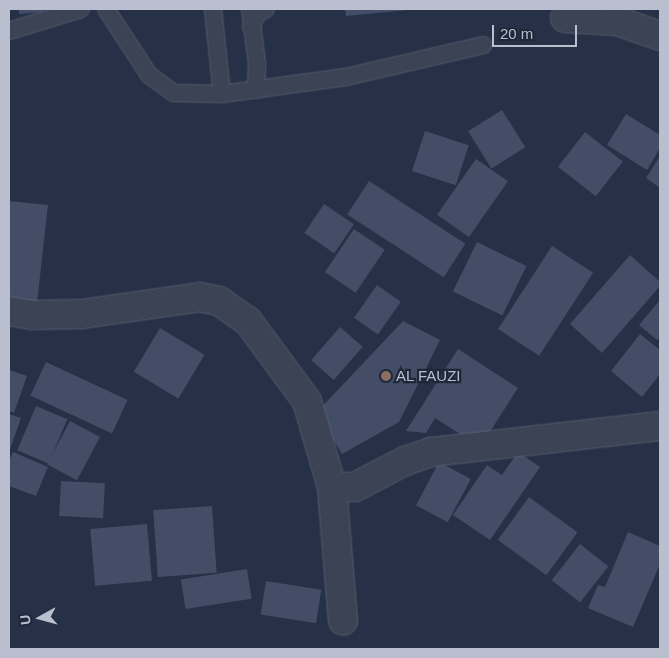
<!DOCTYPE html>
<html>
<head>
<meta charset="utf-8">
<style>
	body { margin:0 }
	#map { position:relative; width:669px; height:658px; overflow:hidden; background:#263046; font-family:Helvetica,sans-serif }
	div>[style] { position:absolute }
	.building>* { inset:0; background:#434d66; transform-origin:0 0 }
	.roads { filter:drop-shadow(0 0 1px #565e6f) drop-shadow(0 0 1px #565e6f) }
	.service>* { height:16px; margin:-8px; padding:0 8px; transform-origin:8px; border-radius:8px; background:#3b4355 }
	.minor>* { height:28px; margin:-14px; padding:0 14px; transform-origin:14px; border-radius:14px; background:#3b4355 }
	.dots>* { width:14px; height:14px; translate:-50% -50%; box-sizing:border-box; border:2px solid #1f283b; border-radius:50% }
	span { translate:-50% -50%; white-space:nowrap; text-align:center; line-height:1.15; -webkit-text-stroke:4.5px #1f283b; paint-order:stroke }
	.poi-label { font-size:15px; color:#b9bfce }
	.left { translate:0 -50%; text-align:left }
	.frame { position:absolute; inset:0; border:10px solid #b9bfce; pointer-events:none }
	.north { position:absolute; left:15px; top:593px; width:50px; height:50px; -webkit-text-stroke:4px #1f283b; paint-order:stroke; rotate:263deg; font-size:14px; font-weight:700; line-height:20px; text-align:center; color:#b9bfce }
	.north::after { content:''; display:block; margin:auto; width:18px; height:22px; background:#b9bfce; clip-path:polygon(50% 0,100% 100%,50% 72%,0 100%) }
	.scale { position:absolute; left:492px; top:25px; width:85px; height:22px; box-sizing:border-box; border:2px solid #b9bfce; border-top:0; padding-left:6px; font-size:15px; line-height:18px; white-space:nowrap; color:#b9bfce; -webkit-text-stroke:4px #1f283b; paint-order:stroke }
</style>
</head>
<body>
<div id="map">
	<div class="building">
		<i style="clip-path:polygon(19px 9px,43px 9px,43px 12px,19px 14px)"></i>
		<i style="clip-path:polygon(345px 9px,408px 9px,408px 10px,346px 16px)"></i>
		<i style="left:502px;top:110px;width:44px;height:40px;rotate:58deg"></i>
		<i style="clip-path:polygon(626px 114px,660px 135px,660px 148px,647px 170px,607px 145px)"></i>
		<i style="left:425px;top:131px;width:46px;height:42px;rotate:18deg"></i>
		<i style="left:585px;top:132px;width:48px;height:44px;rotate:38deg"></i>
		<i style="clip-path:polygon(660px 156px,660px 188px,646px 178px)"></i>
		<i style="left:476px;top:159px;width:39px;height:68px;rotate:35deg"></i>
		<i style="left:369px;top:181px;width:115px;height:40px;rotate:33deg"></i>
		<i style="clip-path:polygon(9px 201px,48px 205px,37px 303px,9px 300px)"></i>
		<i style="left:324px;top:204px;width:36px;height:35px;rotate:34deg"></i>
		<i style="left:354px;top:229px;width:37px;height:52px;rotate:34deg"></i>
		<i style="left:477px;top:242px;width:55px;height:55px;rotate:26deg"></i>
		<i style="left:552px;top:246px;width:49px;height:99px;rotate:33deg"></i>
		<i style="clip-path:polygon(630px 255px,660px 282px,660px 286px,602px 353px,570px 324px)"></i>
		<i style="left:377px;top:285px;width:29px;height:40px;rotate:35deg"></i>
		<i style="clip-path:polygon(660px 300px,660px 337px,657px 340px,639px 325px)"></i>
		<i style="clip-path:polygon(403px 321px,440px 340px,399px 422px,342px 454px,317px 412px)"></i>
		<i style="left:340px;top:327px;width:30px;height:44px;rotate:41deg"></i>
		<i style="left:160px;top:328px;width:52px;height:51px;rotate:31deg"></i>
		<i style="clip-path:polygon(640px 334px,660px 350px,660px 374px,642px 397px,611px 371px)"></i>
		<i style="clip-path:polygon(458px 349px,518px 388px,480px 447px,435px 418px,426px 433px,406px 431px)"></i>
		<i style="left:46px;top:362px;width:90px;height:37px;rotate:25deg"></i>
		<i style="clip-path:polygon(9px 370px,27px 376px,14px 413px,9px 411px)"></i>
		<i style="left:36px;top:406px;width:34px;height:48px;rotate:23deg"></i>
		<i style="clip-path:polygon(9px 414px,21px 418px,9px 452px)"></i>
		<i style="left:70px;top:421px;width:34px;height:49px;rotate:28deg"></i>
		<i style="clip-path:polygon(13px 452px,48px 467px,36px 496px,9px 486px,9px 461px)"></i>
		<i style="clip-path:polygon(518px 452px,540px 467px,490px 540px,453px 515px,487px 465px,502px 475px)"></i>
		<i style="left:439px;top:462px;width:36px;height:49px;rotate:28deg"></i>
		<i style="left:61px;top:481px;width:44px;height:35px;rotate:3deg"></i>
		<i style="left:529px;top:497px;width:60px;height:53px;rotate:36deg"></i>
		<i style="left:212px;top:506px;width:67px;height:59px;rotate:86deg"></i>
		<i style="left:147px;top:524px;width:57px;height:57px;rotate:85deg"></i>
		<i style="clip-path:polygon(628px 532px,660px 546px,660px 564px,633px 627px,588px 608px,598px 585px,605px 587px)"></i>
		<i style="left:580px;top:544px;width:36px;height:46px;rotate:38deg"></i>
		<i style="left:247px;top:569px;width:30px;height:67px;rotate:81deg"></i>
		<i style="left:266px;top:581px;width:56px;height:34px;rotate:9deg"></i>
	</div>
	<div class="roads">
		<div class="service">
			<i style="left:106px;top:9px;width:79px;rotate:56.9deg"></i>
			<i style="left:149px;top:75px;width:31px;rotate:36deg"></i>
			<i style="left:174px;top:93px;width:48px;rotate:1.2deg"></i>
			<i style="left:222px;top:94px;width:125px;rotate:-7.8deg"></i>
			<i style="left:346px;top:77px;width:141px;rotate:-13.1deg"></i>
			<i style="left:213px;top:9px;width:85px;rotate:84deg"></i>
			<i style="left:250px;top:9px;width:54px;rotate:82.6deg"></i>
			<i style="left:257px;top:63px;width:27px;rotate:92deg"></i>
			<i style="left:251px;top:27px;width:14px;rotate:-65deg"></i>
			<i style="left:257px;top:14px;width:10px;rotate:-29deg"></i>
			<i style="left:9px;top:31px;width:75px;rotate:-17deg"></i>
		</div>
		<div class="minor">
			<i style="left:565px;top:18px;width:52px;rotate:3.3deg"></i>
			<i style="left:617px;top:21px;width:46px;rotate:19.2deg"></i>
			<i style="left:9px;top:311px;width:23px;rotate:10deg"></i>
			<i style="left:32px;top:315px;width:50px;rotate:-1.1deg"></i>
			<i style="left:82px;top:314px;width:119px;rotate:-8.2deg"></i>
			<i style="left:200px;top:297px;width:19px;rotate:12deg"></i>
			<i style="left:219px;top:301px;width:35px;rotate:35deg"></i>
			<i style="left:248px;top:321px;width:99px;rotate:53.6deg"></i>
			<i style="left:307px;top:401px;width:90px;rotate:73.8deg"></i>
			<i style="left:332px;top:487px;width:23px"></i>
			<i style="left:355px;top:487px;width:56px;rotate:-27.5deg"></i>
			<i style="left:405px;top:461px;width:28px;rotate:-19deg"></i>
			<i style="left:431px;top:452px;width:230px;rotate:-6.5deg"></i>
			<i style="left:332px;top:487px;width:134px;rotate:85.3deg"></i>
		</div>
	</div>
	<div class="dots">
		<i style="left:386px;top:376px;background:#8d6e63"></i>
	</div>
	<div class="poi-label">
		<span class="left" style="left:396px;top:376px">AL FAUZI</span>
	</div>
	<div class="frame"></div>
	<div class="north">U</div>
	<div class="scale">20 m</div>
</div>
</body>
</html>
